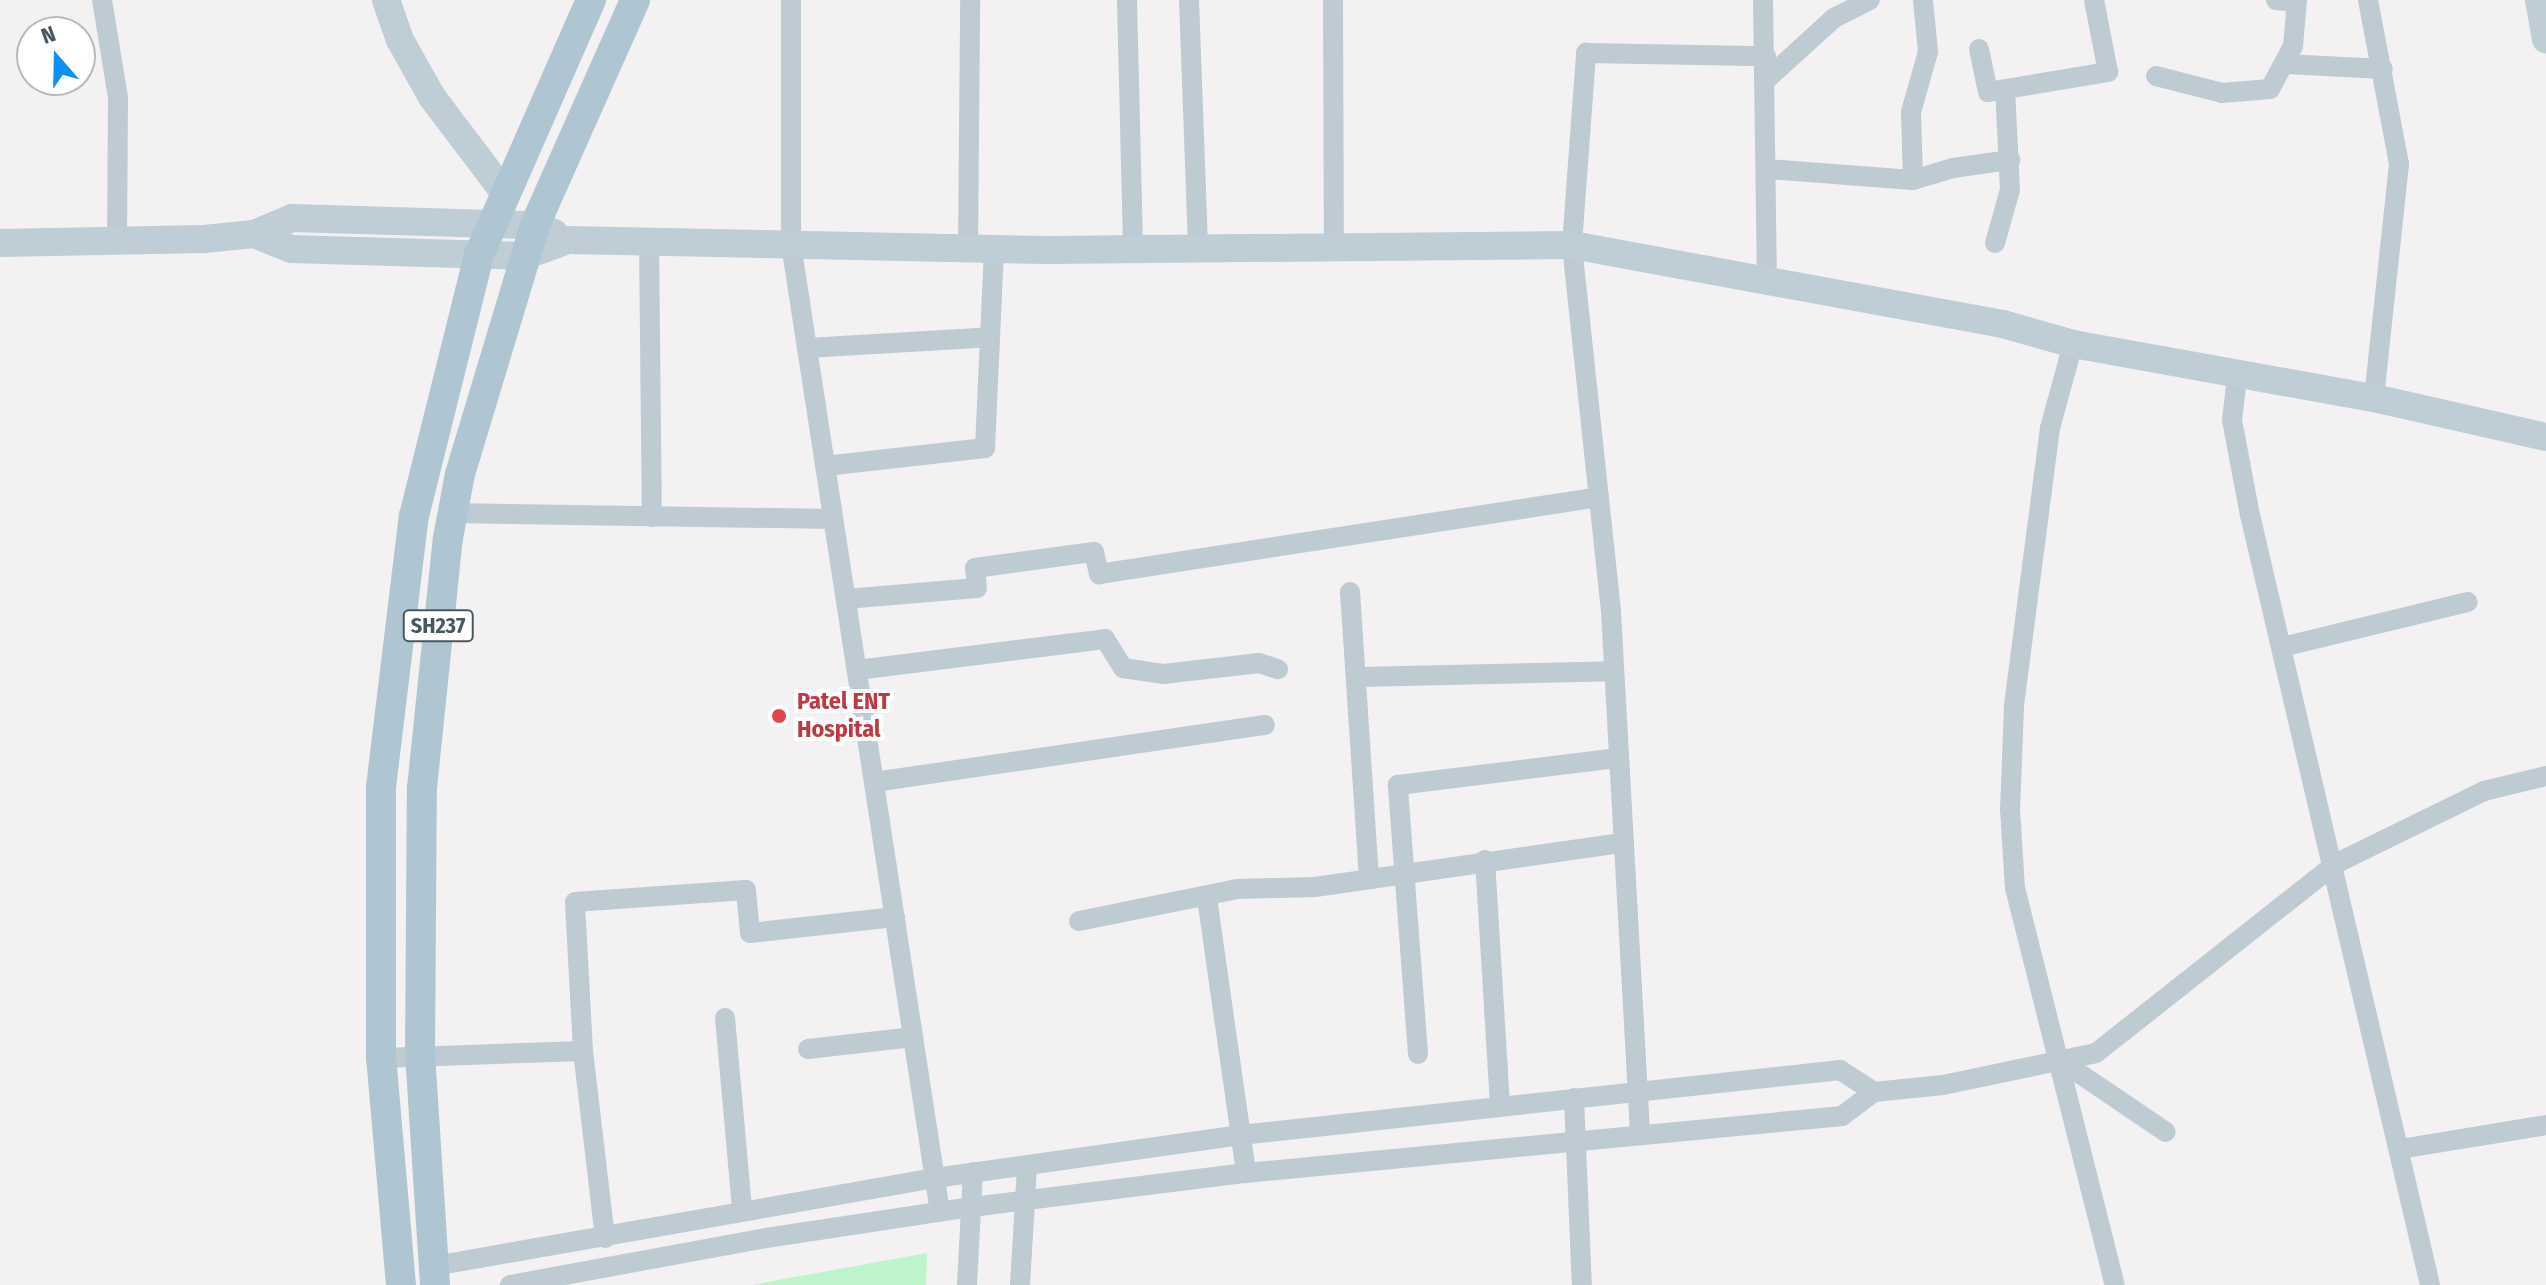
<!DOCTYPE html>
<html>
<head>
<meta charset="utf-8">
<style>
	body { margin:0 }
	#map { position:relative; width:2546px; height:1285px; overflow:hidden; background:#f4f1f2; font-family:"Fira Sans Condensed",sans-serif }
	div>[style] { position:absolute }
	.green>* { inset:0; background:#bdf4cb }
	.street>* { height:20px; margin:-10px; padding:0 10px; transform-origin:10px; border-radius:10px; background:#becbd2 }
	.secondary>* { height:28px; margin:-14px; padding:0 14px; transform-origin:14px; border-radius:14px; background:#becdd6 }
	.primary>* { height:30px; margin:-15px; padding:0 15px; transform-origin:15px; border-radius:15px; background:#afc6d2 }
	.dots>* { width:22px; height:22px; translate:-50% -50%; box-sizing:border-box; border:4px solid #fff; border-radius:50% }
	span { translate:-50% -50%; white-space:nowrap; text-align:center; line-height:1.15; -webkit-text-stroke:8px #fff; paint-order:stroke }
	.shield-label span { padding:2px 6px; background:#fff; border:2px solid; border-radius:6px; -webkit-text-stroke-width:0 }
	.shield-label { font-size:22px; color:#475861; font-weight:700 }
	.health-label { font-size:24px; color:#be3a42; font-weight:700 }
	.left { translate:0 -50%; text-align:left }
	.north { position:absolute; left:16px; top:16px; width:80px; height:80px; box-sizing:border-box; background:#fff; border:2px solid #b5bcc0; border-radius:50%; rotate:340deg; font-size:22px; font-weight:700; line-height:32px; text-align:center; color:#475861 }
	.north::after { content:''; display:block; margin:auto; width:28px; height:36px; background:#0992f7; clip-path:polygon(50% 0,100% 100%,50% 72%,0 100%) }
</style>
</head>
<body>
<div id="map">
	<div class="green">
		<i style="clip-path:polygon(927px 1253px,926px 1285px,751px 1285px)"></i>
	</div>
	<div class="street">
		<i style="left:102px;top:0;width:99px;rotate:80.7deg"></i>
		<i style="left:118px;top:98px;width:141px;rotate:90.4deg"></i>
		<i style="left:791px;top:0;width:244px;rotate:90deg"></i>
		<i style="left:791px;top:244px;width:979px;rotate:81.25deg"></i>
		<i style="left:1127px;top:0;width:249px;rotate:88.6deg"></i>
		<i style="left:1189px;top:0;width:248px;rotate:87.9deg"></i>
		<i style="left:1333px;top:0;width:247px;rotate:89.8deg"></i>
		<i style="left:1763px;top:0;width:283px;rotate:89.2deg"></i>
		<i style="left:2276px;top:0;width:20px;rotate:6deg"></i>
		<i style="left:2368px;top:0;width:167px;rotate:79.3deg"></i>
		<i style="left:2399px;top:164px;width:235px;rotate:96.1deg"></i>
		<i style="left:1979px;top:49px;width:44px;rotate:78.2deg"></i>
		<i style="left:1988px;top:92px;width:122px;rotate:-9.5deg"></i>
		<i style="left:2108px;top:72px;width:73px;rotate:-101deg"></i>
		<i style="left:2285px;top:64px;width:98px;rotate:2.9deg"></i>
		<i style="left:2156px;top:76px;width:68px;rotate:14.4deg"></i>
		<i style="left:2222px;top:93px;width:48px;rotate:-4.8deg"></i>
		<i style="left:2270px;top:89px;width:49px;rotate:-61.9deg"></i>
		<i style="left:2293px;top:46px;width:46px;rotate:-85deg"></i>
		<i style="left:1767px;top:79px;width:91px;rotate:-42.3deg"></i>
		<i style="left:1834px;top:18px;width:40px;rotate:-26.6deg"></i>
		<i style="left:1767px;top:169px;width:146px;rotate:4.3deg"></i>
		<i style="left:1913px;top:180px;width:42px;rotate:-16.7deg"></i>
		<i style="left:1953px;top:168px;width:58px;rotate:-8deg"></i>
		<i style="left:1913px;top:180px;width:68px;rotate:-91.7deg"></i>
		<i style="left:1911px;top:112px;width:62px;rotate:-74.2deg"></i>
		<i style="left:1928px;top:52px;width:52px;rotate:-95.5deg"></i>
		<i style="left:649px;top:241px;width:276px;rotate:89.4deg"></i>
		<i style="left:1995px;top:243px;width:55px;rotate:-74.2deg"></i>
		<i style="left:2010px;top:190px;width:101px;rotate:-92.8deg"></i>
		<i style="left:968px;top:248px;width:248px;rotate:-89.5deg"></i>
		<i style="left:2073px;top:344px;width:87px;rotate:105.3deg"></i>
		<i style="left:2050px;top:428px;width:281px;rotate:97.4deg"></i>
		<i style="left:2014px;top:707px;width:102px;rotate:92.2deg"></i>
		<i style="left:2010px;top:809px;width:79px;rotate:86.4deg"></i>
		<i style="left:2015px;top:888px;width:409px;rotate:75.9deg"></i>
		<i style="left:807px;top:348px;width:183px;rotate:-3.4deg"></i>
		<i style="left:2237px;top:377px;width:43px;rotate:96.6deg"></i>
		<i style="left:2232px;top:420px;width:97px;rotate:79.3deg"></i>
		<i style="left:2250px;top:515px;width:791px;rotate:76.84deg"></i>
		<i style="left:825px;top:466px;width:161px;rotate:-6.4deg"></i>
		<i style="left:985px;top:448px;width:199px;rotate:-87.4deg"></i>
		<i style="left:452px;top:513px;width:381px;rotate:0.9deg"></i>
		<i style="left:1350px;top:592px;width:287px;rotate:86.2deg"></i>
		<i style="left:846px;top:599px;width:131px;rotate:-4.8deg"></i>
		<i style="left:977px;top:588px;width:20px;rotate:-96deg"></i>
		<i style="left:975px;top:568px;width:120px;rotate:-7.7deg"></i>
		<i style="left:1094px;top:552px;width:23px;rotate:77deg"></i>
		<i style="left:1099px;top:574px;width:506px;rotate:-8.75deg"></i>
		<i style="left:2282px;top:647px;width:191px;rotate:-13.6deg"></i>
		<i style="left:857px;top:670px;width:250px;rotate:-7.1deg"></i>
		<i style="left:1105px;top:639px;width:34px;rotate:58deg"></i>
		<i style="left:1123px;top:668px;width:40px;rotate:8.5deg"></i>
		<i style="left:1163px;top:674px;width:97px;rotate:-6.5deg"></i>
		<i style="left:1259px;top:663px;width:20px;rotate:18deg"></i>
		<i style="left:1358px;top:677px;width:256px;rotate:-1.3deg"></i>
		<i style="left:874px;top:782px;width:395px;rotate:-8.3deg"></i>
		<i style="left:1485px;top:860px;width:247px;rotate:86.5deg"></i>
		<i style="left:1207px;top:898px;width:278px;rotate:81.9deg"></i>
		<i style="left:1079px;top:921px;width:161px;rotate:-11.4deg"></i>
		<i style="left:1237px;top:889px;width:78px;rotate:-1.5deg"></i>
		<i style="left:1315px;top:887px;width:310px;rotate:-8.2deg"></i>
		<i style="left:725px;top:1018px;width:193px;rotate:84.9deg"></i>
		<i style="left:808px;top:1049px;width:106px;rotate:-6.5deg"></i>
		<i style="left:1418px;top:1054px;width:270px;rotate:-94.3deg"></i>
		<i style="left:1398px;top:785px;width:222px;rotate:-7deg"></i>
		<i style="left:381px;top:1058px;width:202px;rotate:-2deg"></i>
		<i style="left:2058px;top:1059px;width:130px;rotate:34.1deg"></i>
		<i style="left:1574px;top:1098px;width:187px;rotate:87.6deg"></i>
		<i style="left:1640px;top:1132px;width:522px;rotate:-93.19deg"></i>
		<i style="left:1611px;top:611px;width:368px;rotate:-96.1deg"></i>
		<i style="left:1572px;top:245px;width:193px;rotate:-85.8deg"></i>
		<i style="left:1586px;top:53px;width:180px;rotate:1deg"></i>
		<i style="left:2400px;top:1149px;width:148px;rotate:-9.3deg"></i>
		<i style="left:605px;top:1238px;width:188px;rotate:-96.7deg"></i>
		<i style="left:583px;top:1051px;width:149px;rotate:-93.1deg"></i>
		<i style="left:575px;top:902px;width:171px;rotate:-4deg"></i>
		<i style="left:746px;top:890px;width:43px;rotate:84.7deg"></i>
		<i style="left:750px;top:933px;width:146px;rotate:-6.3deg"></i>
		<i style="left:434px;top:1266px;width:509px;rotate:-9.96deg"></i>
		<i style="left:935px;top:1178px;width:309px;rotate:-8deg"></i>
		<i style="left:1241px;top:1135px;width:603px;rotate:-6.19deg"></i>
		<i style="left:1840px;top:1070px;width:40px;rotate:32.9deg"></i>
		<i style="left:510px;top:1285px;width:260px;rotate:-10.4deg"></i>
		<i style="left:766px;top:1238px;width:208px;rotate:-8.6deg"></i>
		<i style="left:972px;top:1207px;width:276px;rotate:-7.1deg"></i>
		<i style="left:1246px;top:1173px;width:599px;rotate:-5.46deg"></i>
		<i style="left:1842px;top:1116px;width:40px;rotate:-37deg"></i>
		<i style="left:1874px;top:1092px;width:69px;rotate:-5.8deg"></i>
		<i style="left:1943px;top:1085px;width:156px;rotate:-11.8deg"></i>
		<i style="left:2096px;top:1053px;width:305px;rotate:-38.3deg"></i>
		<i style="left:2335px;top:864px;width:166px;rotate:-26.1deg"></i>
		<i style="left:2484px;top:791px;width:64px;rotate:-13.6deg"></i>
		<i style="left:967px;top:1285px;width:113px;rotate:-87deg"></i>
		<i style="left:1020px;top:1285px;width:118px;rotate:-86.6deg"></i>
	</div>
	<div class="secondary">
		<i style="left:386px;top:0;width:42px;rotate:70.7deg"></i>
		<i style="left:400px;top:40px;width:65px;rotate:60.7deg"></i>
		<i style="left:432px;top:97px;width:118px;rotate:52.9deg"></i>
		<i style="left:2539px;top:0;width:40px;rotate:80deg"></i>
		<i style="left:254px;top:234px;width:40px;rotate:22deg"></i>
		<i style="left:291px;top:249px;width:233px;rotate:1.7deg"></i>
		<i style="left:524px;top:256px;width:47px;rotate:-20deg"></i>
		<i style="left:568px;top:240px;width:481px;rotate:1.2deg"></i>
		<i style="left:1049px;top:250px;width:523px;rotate:-0.55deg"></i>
		<i style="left:1572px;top:245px;width:438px;rotate:10.4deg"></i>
		<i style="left:2003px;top:324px;width:73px;rotate:15.9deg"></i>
		<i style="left:2073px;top:344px;width:306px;rotate:10.2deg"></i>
		<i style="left:2374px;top:398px;width:176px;rotate:12.8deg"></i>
		<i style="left:0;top:243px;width:204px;rotate:-1.1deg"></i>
		<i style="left:204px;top:239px;width:50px;rotate:-5.7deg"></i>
		<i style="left:254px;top:234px;width:41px;rotate:-22.8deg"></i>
		<i style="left:292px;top:218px;width:243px;rotate:1.7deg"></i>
		<i style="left:535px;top:225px;width:21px;rotate:23deg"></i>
	</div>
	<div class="primary">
		<i style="left:401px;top:1285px;width:228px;rotate:-95deg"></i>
		<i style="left:381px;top:1058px;width:271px;rotate:-90deg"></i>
		<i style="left:381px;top:787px;width:273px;rotate:-83.1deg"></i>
		<i style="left:414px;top:516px;width:269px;rotate:-76deg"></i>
		<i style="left:479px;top:255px;width:279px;rotate:-66.3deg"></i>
		<i style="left:435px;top:1285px;width:229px;rotate:-93.7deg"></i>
		<i style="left:420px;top:1056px;width:268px;rotate:-89.6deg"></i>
		<i style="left:422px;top:788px;width:251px;rotate:-84.1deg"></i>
		<i style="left:448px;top:538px;width:65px;rotate:-79.4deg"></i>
		<i style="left:460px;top:474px;width:260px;rotate:-73.2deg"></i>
		<i style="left:535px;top:225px;width:246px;rotate:-66deg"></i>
	</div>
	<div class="dots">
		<i style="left:779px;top:716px;background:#e0444e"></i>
	</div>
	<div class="shield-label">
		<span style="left:438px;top:626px">SH237</span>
	</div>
	<div class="health-label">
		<span class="left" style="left:797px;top:716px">Patel ENT<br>Hospital</span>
	</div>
	<div class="north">N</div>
</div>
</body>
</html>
